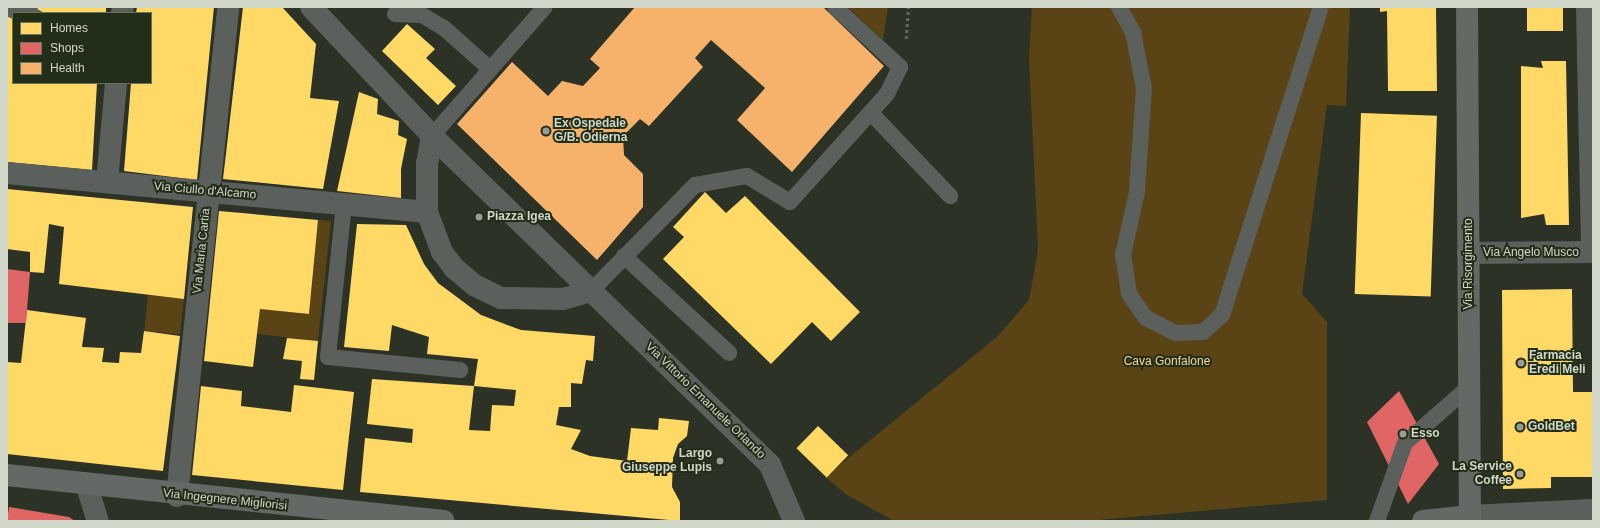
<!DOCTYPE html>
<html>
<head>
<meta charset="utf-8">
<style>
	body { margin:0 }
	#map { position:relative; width:1600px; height:528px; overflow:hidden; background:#2c3326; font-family:Helvetica,sans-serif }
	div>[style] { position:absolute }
	.green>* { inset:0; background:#5a4315; transform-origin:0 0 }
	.homes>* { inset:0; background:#ffd966; transform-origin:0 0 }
	.shops>* { inset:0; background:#e06666 }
	.health>* { inset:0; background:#f6b26b }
	.path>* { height:2.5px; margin-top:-1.25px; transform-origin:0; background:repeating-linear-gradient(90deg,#626761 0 3px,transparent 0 6px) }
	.lane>* { height:16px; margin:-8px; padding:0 8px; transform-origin:8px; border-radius:8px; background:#5c605c }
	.street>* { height:22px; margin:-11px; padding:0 11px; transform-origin:11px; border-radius:11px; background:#5c605c }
	.secondary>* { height:22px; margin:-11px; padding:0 11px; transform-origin:11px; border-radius:11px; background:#656965 }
	.dots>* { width:11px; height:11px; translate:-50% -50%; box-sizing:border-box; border:2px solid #222e17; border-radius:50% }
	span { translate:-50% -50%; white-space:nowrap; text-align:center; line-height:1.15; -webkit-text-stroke:4px #222e17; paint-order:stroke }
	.poi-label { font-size:12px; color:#d1d8ca; font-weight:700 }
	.left { translate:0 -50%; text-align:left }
	.right { translate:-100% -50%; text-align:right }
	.street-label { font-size:12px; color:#d1d8ca }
	.park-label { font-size:12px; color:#f8d6a2 }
	.frame { position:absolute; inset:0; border:8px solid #d1d8ca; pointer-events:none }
	.legend { position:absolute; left:12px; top:12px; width:140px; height:72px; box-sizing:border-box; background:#222e17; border:1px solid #68725f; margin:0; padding:5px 7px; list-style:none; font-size:12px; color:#d1d8ca }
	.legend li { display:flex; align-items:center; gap:8px; height:20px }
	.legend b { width:20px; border:1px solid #68725f }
</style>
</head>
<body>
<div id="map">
	<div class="green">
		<i style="clip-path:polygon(848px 7px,888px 7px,883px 40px)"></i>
		<i style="clip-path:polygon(1032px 7px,1350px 7px,1346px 106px,1327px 105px,1302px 294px,1327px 322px,1327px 500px,1086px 521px,894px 521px,847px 495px,825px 477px,998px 336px,1029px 300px,1038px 250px,1029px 57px)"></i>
		<i style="clip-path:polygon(318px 220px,331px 221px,318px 341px,257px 334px,260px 309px,309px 314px)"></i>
		<i style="left:148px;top:295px;width:36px;height:36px;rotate:6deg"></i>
	</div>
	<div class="homes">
		<i style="clip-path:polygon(31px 7px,106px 7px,106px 13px,45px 13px)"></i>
		<i style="clip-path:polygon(137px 7px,214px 7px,197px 180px,124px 171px,131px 83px,151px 83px,151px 13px,136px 13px)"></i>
		<i style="clip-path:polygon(243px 7px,282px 7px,316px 44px,310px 98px,339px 101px,323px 189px,223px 179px)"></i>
		<i style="clip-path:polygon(1380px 7px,1436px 7px,1437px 91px,1388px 91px,1387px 11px,1380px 12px)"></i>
		<i style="left:1527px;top:7px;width:36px;height:24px"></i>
		<i style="clip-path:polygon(7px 16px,13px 19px,13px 83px,97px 83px,92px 170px,7px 162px)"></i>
		<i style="clip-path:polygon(407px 24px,435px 49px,426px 58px,456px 86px,438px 105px,382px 51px)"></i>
		<i style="clip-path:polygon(1541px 61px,1566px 61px,1569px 225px,1546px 225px,1544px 214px,1521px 218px,1521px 66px,1543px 68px)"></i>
		<i style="clip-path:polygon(359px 92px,378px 99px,377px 114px,399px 121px,398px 135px,407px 139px,401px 169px,401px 198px,337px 191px)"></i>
		<i style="left:1361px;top:113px;width:76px;height:181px;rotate:2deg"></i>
		<i style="clip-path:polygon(7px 189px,193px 207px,184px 299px,59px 284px,64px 227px,49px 224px,44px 273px,30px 272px,30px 252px,7px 249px)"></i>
		<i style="clip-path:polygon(705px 192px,726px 213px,745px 196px,860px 312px,831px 341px,812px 322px,771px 364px,663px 259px,684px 237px,673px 227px)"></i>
		<i style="clip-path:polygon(219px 211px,318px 220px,309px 314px,260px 309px,253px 367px,204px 361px)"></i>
		<i style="clip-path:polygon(evenodd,357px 224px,406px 225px,424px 264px,438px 283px,481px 315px,521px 330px,595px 336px,593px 361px,586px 360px,582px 384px,571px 383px,571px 407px,559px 407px,556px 425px,581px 430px,571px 449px,590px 456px,627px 461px,631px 428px,658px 430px,659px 418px,689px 421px,687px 436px,678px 444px,673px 458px,672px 487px,680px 502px,680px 521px,360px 492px,365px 438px,412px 443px,413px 429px,367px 424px,372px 379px,474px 386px,478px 359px,427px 354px,429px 337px,392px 325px,389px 351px,344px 347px,357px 224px,474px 386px,516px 390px,514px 406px,492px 405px,490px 431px,469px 430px,474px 386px)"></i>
		<i style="clip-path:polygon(1572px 289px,1573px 392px,1593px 392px,1593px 477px,1551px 477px,1551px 488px,1503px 489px,1502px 290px)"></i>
		<i style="clip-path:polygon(27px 310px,86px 318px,82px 347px,104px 348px,102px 362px,119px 363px,120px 352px,141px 353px,144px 331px,180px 336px,163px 471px,7px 454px,7px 362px,21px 363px)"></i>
		<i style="clip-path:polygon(287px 338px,318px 341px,314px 380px,300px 379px,302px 361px,283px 359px)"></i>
		<i style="clip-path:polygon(294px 385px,354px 392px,343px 490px,192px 475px,201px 386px,242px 391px,241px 406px,291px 412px)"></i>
		<i style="left:818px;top:426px;width:42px;height:31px;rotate:44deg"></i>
	</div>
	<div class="shops">
		<i style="clip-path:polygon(7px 269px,30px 272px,26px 323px,7px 323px)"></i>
		<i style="clip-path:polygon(1399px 391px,1439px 464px,1408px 504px,1367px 422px)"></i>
		<i style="clip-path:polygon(9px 507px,69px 517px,75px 521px,7px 521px)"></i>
	</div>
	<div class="health">
		<i style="clip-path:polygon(635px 7px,823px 7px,884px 66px,792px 172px,737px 120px,765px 88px,711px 40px,695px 58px,703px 67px,649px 126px,640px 119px,623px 136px,624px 155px,643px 174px,643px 207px,597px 260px,457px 124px,512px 62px,548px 96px,562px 81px,583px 86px,600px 68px,590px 59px)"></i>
	</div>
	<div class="path">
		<i style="left:906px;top:39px;width:32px;rotate:-86deg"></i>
	</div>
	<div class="lane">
		<i style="left:1119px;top:7px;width:29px;rotate:61deg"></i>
		<i style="left:1133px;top:32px;width:57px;rotate:78.9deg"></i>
		<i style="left:1144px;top:88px;width:104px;rotate:93.9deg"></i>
		<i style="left:1137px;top:192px;width:65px;rotate:102.5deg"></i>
		<i style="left:1123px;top:255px;width:39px;rotate:81deg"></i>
		<i style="left:1129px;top:294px;width:29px;rotate:55deg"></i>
		<i style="left:1146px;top:318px;width:34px;rotate:27deg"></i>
		<i style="left:1176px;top:333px;width:27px;rotate:-2deg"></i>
		<i style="left:1203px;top:332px;width:25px;rotate:-42deg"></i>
		<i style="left:1222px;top:315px;width:324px;rotate:-72.2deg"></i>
		<i style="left:395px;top:14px;width:27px;rotate:2deg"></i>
		<i style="left:422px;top:15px;width:26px;rotate:31deg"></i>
		<i style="left:444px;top:28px;width:62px;rotate:41.7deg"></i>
		<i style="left:871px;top:113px;width:115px;rotate:46.4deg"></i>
		<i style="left:432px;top:136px;width:171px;rotate:-48.8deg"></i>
		<i style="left:344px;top:204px;width:154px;rotate:96deg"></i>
		<i style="left:328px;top:357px;width:133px;rotate:5.6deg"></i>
		<i style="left:624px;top:256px;width:143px;rotate:42.7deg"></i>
		<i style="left:591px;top:291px;width:148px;rotate:-45.5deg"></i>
		<i style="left:695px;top:185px;width:53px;rotate:-9.8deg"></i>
		<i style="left:747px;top:176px;width:50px;rotate:31.2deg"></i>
		<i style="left:790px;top:202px;width:145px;rotate:-48.1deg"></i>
		<i style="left:887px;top:94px;width:30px;rotate:-64deg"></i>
		<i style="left:900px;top:67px;width:88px;rotate:-137.3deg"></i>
		<i style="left:1377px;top:521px;width:83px;rotate:-70.3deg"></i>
		<i style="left:1405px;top:443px;width:85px;rotate:-41.2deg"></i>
	</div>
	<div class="street">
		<i style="left:14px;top:7px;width:15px;rotate:23deg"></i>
		<i style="left:311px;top:7px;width:177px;rotate:46.8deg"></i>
		<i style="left:432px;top:136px;width:472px;rotate:44.2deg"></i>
		<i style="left:770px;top:465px;width:61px;rotate:66.8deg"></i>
		<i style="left:1587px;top:7px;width:245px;rotate:88.8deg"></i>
		<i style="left:122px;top:13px;width:6px;rotate:-81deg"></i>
		<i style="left:432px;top:136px;width:27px;rotate:100deg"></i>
		<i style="left:427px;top:163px;width:49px;rotate:90deg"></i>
		<i style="left:427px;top:212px;width:43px;rotate:69.4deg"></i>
		<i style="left:442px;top:252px;width:20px;rotate:53deg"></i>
		<i style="left:454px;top:268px;width:26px;rotate:40deg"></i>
		<i style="left:474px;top:285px;width:30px;rotate:26deg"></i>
		<i style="left:501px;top:298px;width:62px;rotate:0.9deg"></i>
		<i style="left:563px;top:299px;width:29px;rotate:-16deg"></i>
		<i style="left:7px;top:173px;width:422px;rotate:5.3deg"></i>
		<i style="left:107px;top:182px;width:99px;rotate:-84.8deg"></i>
		<i style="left:1468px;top:253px;width:125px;rotate:-0.5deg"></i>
		<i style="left:87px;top:486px;width:37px;rotate:73deg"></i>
		<i style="left:177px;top:496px;width:492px;rotate:-84deg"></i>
		<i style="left:1470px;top:516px;width:123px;rotate:-2.8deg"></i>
	</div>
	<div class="secondary">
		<i style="left:1467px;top:7px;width:514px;rotate:89.67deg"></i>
		<i style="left:7px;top:475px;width:439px;rotate:6deg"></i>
		<i style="left:1423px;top:521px;width:47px;rotate:-6.1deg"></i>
	</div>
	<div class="dots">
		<i style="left:546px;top:131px;background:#979e91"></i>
		<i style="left:479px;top:217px;background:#979e91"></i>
		<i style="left:1521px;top:363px;background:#979e91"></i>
		<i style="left:1520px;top:427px;background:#979e91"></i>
		<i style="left:1403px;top:434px;background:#979e91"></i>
		<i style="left:720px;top:461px;background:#979e91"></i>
		<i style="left:1520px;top:474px;background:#979e91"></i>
	</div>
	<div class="poi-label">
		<span class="left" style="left:554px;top:131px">Ex Ospedale<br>G/B. Odierna</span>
		<span class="left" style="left:487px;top:217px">Piazza Igea</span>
		<span class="left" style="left:1529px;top:363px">Farmacia<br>Eredi Meli</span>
		<span class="left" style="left:1528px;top:427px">GoldBet</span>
		<span class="left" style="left:1411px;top:434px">Esso</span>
		<span class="right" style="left:712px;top:461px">Largo<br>Giuseppe Lupis</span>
		<span class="right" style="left:1512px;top:474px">La Service<br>Coffee</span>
	</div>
	<div class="street-label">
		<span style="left:205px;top:191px;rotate:5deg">Via Ciullo d'Alcamo</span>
		<span style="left:202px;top:251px;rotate:-84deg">Via Maria Cartia</span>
		<span style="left:1531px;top:253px">Via Angelo Musco</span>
		<span style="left:1469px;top:264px;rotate:-90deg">Via Risorgimento</span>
		<span style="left:705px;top:401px;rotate:44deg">Via Vittorio Emanuele Orlando</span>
		<span style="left:225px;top:500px;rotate:6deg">Via Ingegnere Migliorisi</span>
	</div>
	<div class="park-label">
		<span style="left:1167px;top:362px">Cava Gonfalone</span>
	</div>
	<div class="frame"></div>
	<ul class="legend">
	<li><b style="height:11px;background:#ffd966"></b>Homes</li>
	<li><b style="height:11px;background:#e06666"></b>Shops</li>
	<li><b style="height:11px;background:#f6b26b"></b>Health</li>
	</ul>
</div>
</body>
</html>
